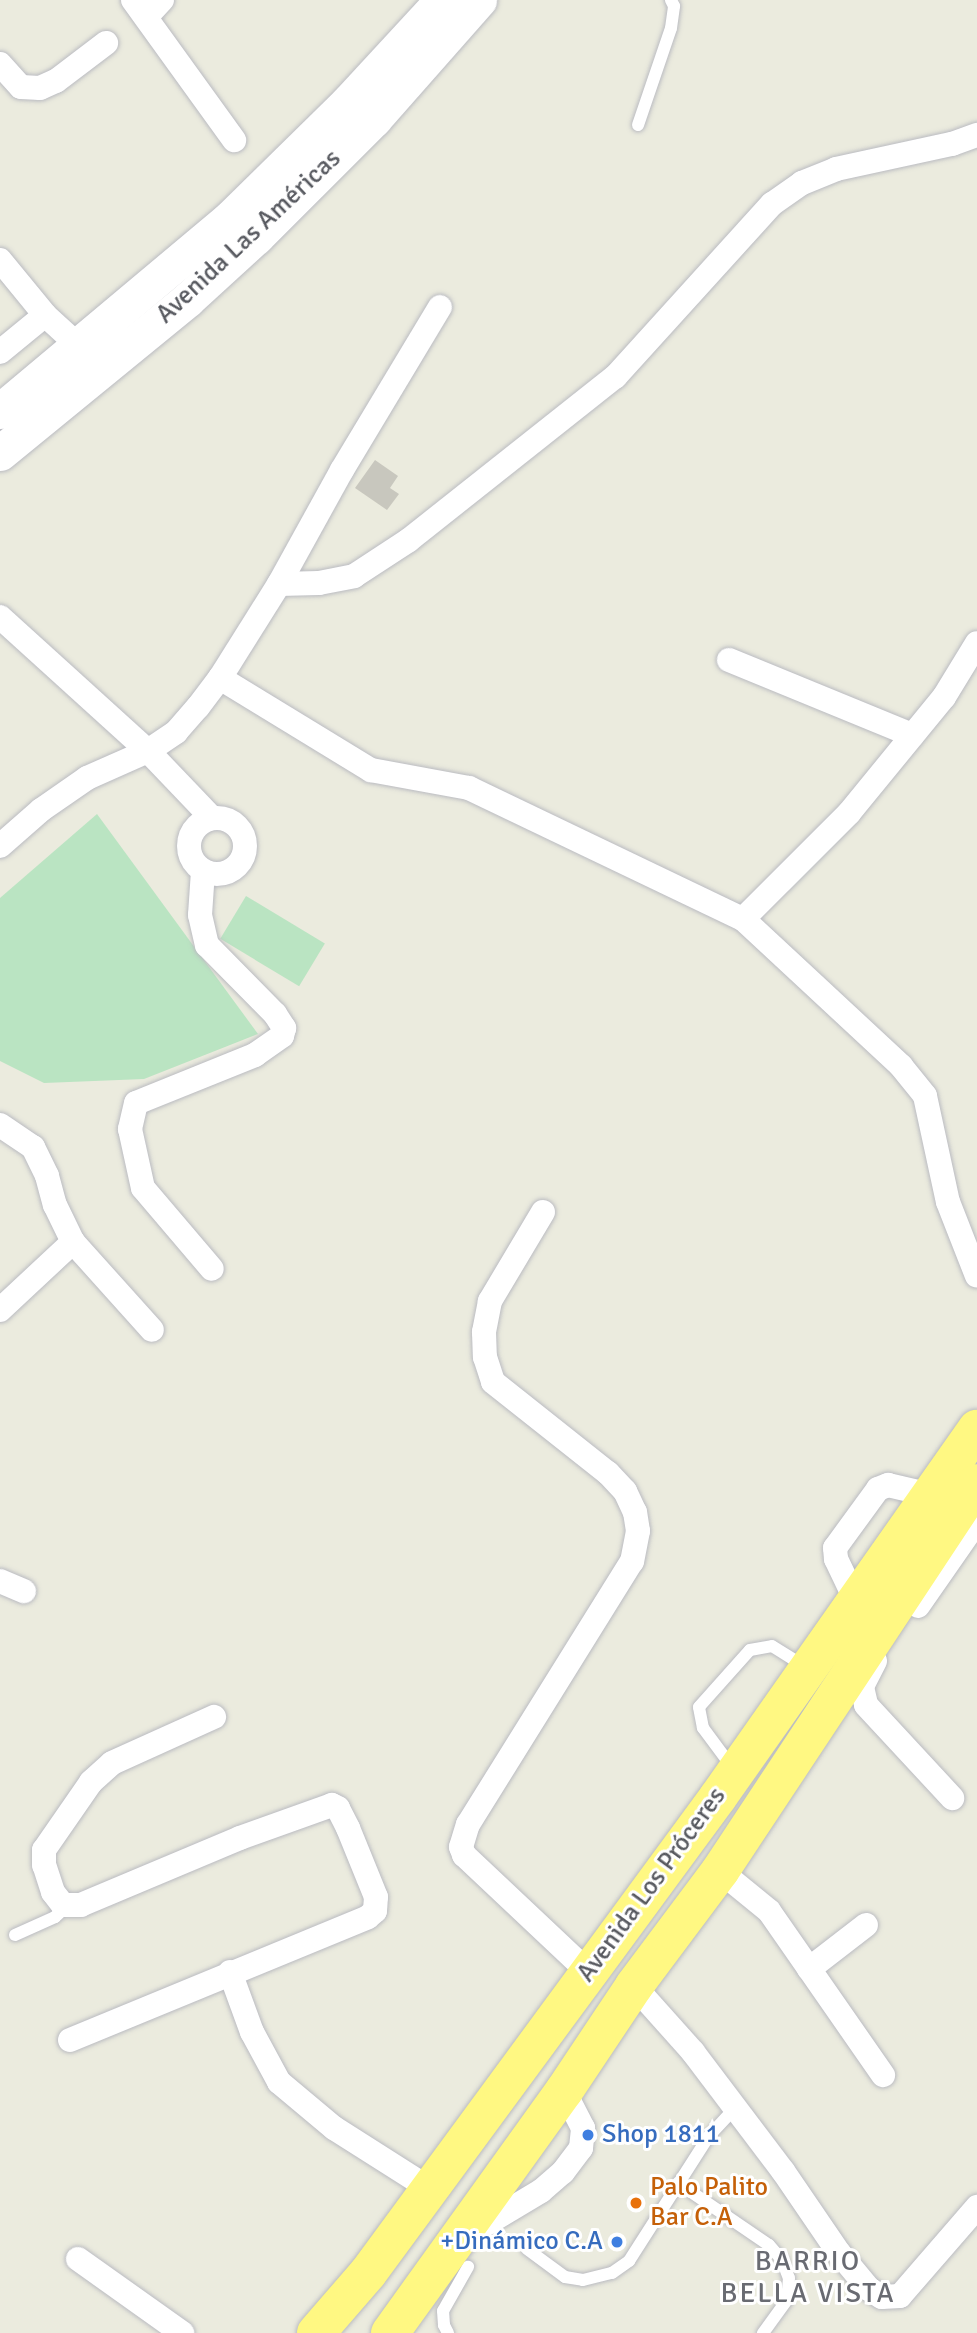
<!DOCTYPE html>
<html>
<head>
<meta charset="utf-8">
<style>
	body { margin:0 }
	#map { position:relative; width:977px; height:2333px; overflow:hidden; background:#ebebde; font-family:Signika,sans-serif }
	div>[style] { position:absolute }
	.green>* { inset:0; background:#bae4c2; transform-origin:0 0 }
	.building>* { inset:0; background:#c8c7be }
	.roads { filter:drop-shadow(0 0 2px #babbc1) drop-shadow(0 0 2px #babbc1) }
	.lane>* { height:12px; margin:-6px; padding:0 6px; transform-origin:6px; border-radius:6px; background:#fff }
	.street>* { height:24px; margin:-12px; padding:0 12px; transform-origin:12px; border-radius:12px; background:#fff }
	.street>.ring { margin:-12px; padding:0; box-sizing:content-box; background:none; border:24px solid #fff; border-radius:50% }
	.secondary>* { height:35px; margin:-17.5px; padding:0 17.5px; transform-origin:17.5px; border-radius:17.5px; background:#fff }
	.highway>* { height:38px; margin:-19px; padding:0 19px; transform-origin:19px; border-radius:19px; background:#fff882 }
	.dots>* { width:19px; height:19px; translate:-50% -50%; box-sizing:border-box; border:4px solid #fff; border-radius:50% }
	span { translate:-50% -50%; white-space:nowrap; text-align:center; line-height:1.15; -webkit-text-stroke:6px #fff; paint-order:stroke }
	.street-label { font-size:26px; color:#585a60 }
	.shop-label { font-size:26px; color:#366cbe }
	.left { translate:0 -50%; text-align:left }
	.right { translate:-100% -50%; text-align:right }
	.food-label { font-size:26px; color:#c56008 }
	.neighbourhood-label { font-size:28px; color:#696b72; letter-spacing:2px }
</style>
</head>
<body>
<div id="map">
	<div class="green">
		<i style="clip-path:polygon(97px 814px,258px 1034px,144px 1079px,44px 1083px,0 1061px,0 898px)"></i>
		<i style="left:246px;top:896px;width:92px;height:50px;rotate:31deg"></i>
	</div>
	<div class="building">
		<i style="clip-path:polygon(375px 460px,398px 476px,390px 488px,399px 494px,387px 510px,355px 488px)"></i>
	</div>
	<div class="roads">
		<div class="lane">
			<i style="left:638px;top:125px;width:102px;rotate:-71.2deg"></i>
			<i style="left:671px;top:28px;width:22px;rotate:-82deg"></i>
			<i style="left:674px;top:6px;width:7px;rotate:-117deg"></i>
			<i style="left:732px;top:1767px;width:49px;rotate:-126.6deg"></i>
			<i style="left:703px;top:1728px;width:21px;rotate:-101deg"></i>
			<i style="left:699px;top:1707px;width:76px;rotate:-48.2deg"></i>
			<i style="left:750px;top:1650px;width:22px;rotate:-10deg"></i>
			<i style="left:772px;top:1646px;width:39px;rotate:32deg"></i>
			<i style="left:15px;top:1935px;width:44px;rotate:-24.2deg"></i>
			<i style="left:55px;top:1917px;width:16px;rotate:-43deg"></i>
			<i style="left:678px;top:2183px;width:110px;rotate:34.3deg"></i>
			<i style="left:769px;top:2245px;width:20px;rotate:49deg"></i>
			<i style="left:782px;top:2260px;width:19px;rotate:69deg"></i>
			<i style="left:789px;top:2278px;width:22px;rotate:95deg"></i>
			<i style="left:787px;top:2300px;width:41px;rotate:126deg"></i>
			<i style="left:527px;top:2249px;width:47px;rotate:36.4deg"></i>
			<i style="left:565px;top:2277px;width:18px;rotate:9deg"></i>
			<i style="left:583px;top:2280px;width:30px;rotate:-14deg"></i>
			<i style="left:612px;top:2273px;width:21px;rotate:-35deg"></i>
			<i style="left:629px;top:2261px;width:148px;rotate:-57.4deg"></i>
			<i style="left:709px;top:2136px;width:38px;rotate:-47deg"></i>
			<i style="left:448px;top:2333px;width:9px;rotate:-117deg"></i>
			<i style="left:444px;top:2325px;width:14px;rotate:-94deg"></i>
			<i style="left:443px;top:2311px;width:51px;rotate:-60.4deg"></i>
		</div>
		<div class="street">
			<i style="left:133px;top:0;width:173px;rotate:54.2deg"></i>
			<i style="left:147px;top:16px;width:22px;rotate:-47deg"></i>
			<i style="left:0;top:64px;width:31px;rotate:48deg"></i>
			<i style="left:21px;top:87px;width:19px;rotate:3deg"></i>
			<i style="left:40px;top:88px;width:17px;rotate:-24deg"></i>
			<i style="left:56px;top:81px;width:63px;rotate:-37.2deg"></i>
			<i style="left:0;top:260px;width:71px;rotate:50.7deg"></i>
			<i style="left:45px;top:315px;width:46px;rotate:42.4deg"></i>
			<i style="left:0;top:352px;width:58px;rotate:-39.4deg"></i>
			<i style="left:279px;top:584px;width:40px;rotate:-1.4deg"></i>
			<i style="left:319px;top:583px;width:36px;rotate:-11deg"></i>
			<i style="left:354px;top:576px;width:66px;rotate:-33.2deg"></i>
			<i style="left:409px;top:540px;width:263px;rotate:-38.4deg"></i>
			<i style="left:615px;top:377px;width:234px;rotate:-47.8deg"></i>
			<i style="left:772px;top:204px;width:37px;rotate:-35deg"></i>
			<i style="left:802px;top:183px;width:37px;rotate:-22deg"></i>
			<i style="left:836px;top:169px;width:119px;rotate:-12.2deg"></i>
			<i style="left:952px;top:144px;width:27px;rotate:-20deg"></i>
			<i style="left:0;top:617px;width:200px;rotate:42.2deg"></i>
			<i style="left:148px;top:751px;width:93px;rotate:46.3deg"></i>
			<i style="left:729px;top:660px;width:198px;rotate:22.3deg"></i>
			<i style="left:220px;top:678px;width:177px;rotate:31.4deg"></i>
			<i style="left:371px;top:770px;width:100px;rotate:10.4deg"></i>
			<i style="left:469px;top:788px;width:304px;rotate:25.6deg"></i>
			<i style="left:743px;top:919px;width:216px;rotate:42.9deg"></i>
			<i style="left:901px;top:1066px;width:38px;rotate:51deg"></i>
			<i style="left:925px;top:1096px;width:108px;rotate:77.8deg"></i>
			<i style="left:948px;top:1202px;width:79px;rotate:68.6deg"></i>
			<i class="ring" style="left:189px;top:818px;width:32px;height:32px"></i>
			<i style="left:0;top:846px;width:55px;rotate:-41.3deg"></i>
			<i style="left:41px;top:810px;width:56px;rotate:-34.8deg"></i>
			<i style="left:87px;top:778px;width:67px;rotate:-23.9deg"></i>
			<i style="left:148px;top:751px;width:34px;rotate:-34deg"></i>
			<i style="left:176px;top:732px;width:33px;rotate:-49deg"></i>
			<i style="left:198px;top:707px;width:36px;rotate:-53deg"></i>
			<i style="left:220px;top:678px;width:111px;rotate:-57.9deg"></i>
			<i style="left:279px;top:584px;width:130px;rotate:-61.1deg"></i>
			<i style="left:342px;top:470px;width:190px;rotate:-59deg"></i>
			<i style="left:203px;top:871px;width:44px;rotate:93.9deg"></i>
			<i style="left:200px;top:915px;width:31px;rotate:77deg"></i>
			<i style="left:207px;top:945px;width:97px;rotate:45.4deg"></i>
			<i style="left:275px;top:1014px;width:17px;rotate:57deg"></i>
			<i style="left:284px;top:1028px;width:8px;rotate:104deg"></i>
			<i style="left:282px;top:1036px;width:33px;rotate:145deg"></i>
			<i style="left:255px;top:1055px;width:128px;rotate:158deg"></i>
			<i style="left:136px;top:1103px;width:27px;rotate:103deg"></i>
			<i style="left:130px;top:1129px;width:60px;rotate:77.6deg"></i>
			<i style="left:143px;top:1188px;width:106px;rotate:49.6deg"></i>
			<i style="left:743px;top:919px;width:150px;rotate:-45deg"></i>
			<i style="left:849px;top:813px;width:150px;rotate:-50.7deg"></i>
			<i style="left:944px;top:697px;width:63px;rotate:-58.6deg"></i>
			<i style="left:0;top:1125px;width:40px;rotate:34deg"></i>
			<i style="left:33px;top:1147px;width:32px;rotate:64deg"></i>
			<i style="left:47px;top:1176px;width:30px;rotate:75deg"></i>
			<i style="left:55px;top:1205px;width:41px;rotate:64.1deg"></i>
			<i style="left:73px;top:1242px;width:118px;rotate:48.1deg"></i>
			<i style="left:543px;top:1212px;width:104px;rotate:120.8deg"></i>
			<i style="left:490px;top:1301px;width:32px;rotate:101deg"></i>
			<i style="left:484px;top:1332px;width:25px;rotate:88deg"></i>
			<i style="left:485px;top:1357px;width:26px;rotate:72deg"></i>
			<i style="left:493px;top:1382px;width:147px;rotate:38.4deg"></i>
			<i style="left:608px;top:1473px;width:25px;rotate:47deg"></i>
			<i style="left:625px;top:1491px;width:23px;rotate:65deg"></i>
			<i style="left:635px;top:1512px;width:19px;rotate:81deg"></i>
			<i style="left:638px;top:1531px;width:31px;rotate:101deg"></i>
			<i style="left:632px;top:1561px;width:310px;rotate:121.9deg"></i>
			<i style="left:468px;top:1824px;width:24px;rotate:107deg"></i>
			<i style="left:461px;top:1847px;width:9px;rotate:69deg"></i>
			<i style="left:464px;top:1855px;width:170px;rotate:43.3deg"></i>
			<i style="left:0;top:1310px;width:100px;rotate:-43deg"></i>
			<i style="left:0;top:1581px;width:26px;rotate:23deg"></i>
			<i style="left:857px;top:1603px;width:49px;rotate:-115.5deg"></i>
			<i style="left:836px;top:1559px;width:11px;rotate:-95deg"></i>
			<i style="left:835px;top:1548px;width:73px;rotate:-53.9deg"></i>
			<i style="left:878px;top:1489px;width:11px;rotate:-22deg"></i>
			<i style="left:888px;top:1485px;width:44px;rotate:13.1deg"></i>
			<i style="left:918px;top:1606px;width:103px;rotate:-55.2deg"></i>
			<i style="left:875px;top:1661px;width:29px;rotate:117deg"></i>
			<i style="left:862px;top:1687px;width:18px;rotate:77deg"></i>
			<i style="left:866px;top:1705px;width:127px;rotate:47.2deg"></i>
			<i style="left:720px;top:1871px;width:63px;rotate:39.2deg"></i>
			<i style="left:769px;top:1911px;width:200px;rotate:55.2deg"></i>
			<i style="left:809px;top:1969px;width:72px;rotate:-37.7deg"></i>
			<i style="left:230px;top:1972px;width:64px;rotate:69.9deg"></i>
			<i style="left:252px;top:2032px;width:57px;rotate:61.6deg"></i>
			<i style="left:279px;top:2082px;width:72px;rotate:39.9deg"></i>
			<i style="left:334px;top:2128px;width:114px;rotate:32.4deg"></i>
			<i style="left:634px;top:1986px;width:89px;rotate:48.2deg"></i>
			<i style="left:693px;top:2052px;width:149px;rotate:52.9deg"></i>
			<i style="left:783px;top:2171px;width:99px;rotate:55.7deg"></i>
			<i style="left:839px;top:2253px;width:47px;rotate:50.2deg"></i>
			<i style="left:869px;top:2289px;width:15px;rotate:32deg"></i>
			<i style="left:882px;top:2297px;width:18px;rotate:-3deg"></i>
			<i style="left:900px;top:2296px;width:118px;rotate:-49.1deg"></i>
			<i style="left:70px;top:2040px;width:322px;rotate:-22.4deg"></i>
			<i style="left:368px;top:1917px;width:9px;rotate:-41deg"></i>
			<i style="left:375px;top:1911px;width:14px;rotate:-86deg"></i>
			<i style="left:376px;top:1897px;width:74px;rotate:-112.1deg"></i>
			<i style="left:348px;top:1828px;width:22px;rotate:-117deg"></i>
			<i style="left:338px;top:1808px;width:7px;rotate:-153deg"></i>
			<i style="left:332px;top:1805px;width:98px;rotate:160.3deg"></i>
			<i style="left:240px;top:1838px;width:173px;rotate:157.2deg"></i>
			<i style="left:81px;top:1905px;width:18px;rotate:180deg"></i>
			<i style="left:63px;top:1905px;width:16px;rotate:-128deg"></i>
			<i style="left:53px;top:1892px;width:28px;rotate:-108deg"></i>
			<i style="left:44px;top:1865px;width:15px;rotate:-90deg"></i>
			<i style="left:44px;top:1850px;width:83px;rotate:-55.3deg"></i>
			<i style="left:91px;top:1782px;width:28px;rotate:-42deg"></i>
			<i style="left:112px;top:1763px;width:112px;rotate:-24.3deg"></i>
			<i style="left:466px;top:2232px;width:10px;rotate:-11deg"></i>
			<i style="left:476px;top:2230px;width:76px;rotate:-31deg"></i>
			<i style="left:541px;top:2191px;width:29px;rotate:-41deg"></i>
			<i style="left:563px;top:2172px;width:30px;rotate:-53deg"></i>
			<i style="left:581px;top:2148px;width:20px;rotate:-84deg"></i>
			<i style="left:583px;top:2128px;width:42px;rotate:-117.2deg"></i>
			<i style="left:78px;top:2259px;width:128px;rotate:35.4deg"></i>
		</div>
		<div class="secondary">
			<i style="left:0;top:411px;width:299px;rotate:-40deg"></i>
			<i style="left:229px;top:219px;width:167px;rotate:-44.5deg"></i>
			<i style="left:348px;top:102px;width:139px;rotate:-47.3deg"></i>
			<i style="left:0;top:453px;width:243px;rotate:-39.3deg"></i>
			<i style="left:188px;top:299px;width:92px;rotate:-42.4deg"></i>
			<i style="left:256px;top:237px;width:167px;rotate:-45deg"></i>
			<i style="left:374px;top:119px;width:159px;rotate:-48.6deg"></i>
		</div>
		<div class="highway">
			<i style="left:316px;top:2333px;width:79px;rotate:-49.1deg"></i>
			<i style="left:368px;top:2273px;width:591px;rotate:-53.67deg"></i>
			<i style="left:718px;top:1797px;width:450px;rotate:-54.9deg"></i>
			<i style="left:390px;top:2333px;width:298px;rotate:-54.3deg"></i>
			<i style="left:564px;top:2091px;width:126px;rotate:-56.3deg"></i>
			<i style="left:634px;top:1986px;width:144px;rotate:-53.2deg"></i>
			<i style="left:720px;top:1871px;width:465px;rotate:-56.5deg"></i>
		</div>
	</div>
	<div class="dots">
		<i style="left:588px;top:2135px;background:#3f7fe0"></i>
		<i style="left:636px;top:2203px;background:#e8710a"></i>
		<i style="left:617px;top:2242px;background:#3f7fe0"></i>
	</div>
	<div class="street-label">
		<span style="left:249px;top:237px;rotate:-43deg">Avenida Las Américas</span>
		<span style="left:652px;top:1885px;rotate:-54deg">Avenida Los Próceres</span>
	</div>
	<div class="shop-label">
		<span class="left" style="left:602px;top:2135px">Shop 1811</span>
		<span class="right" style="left:603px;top:2242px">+Dinámico C.A</span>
	</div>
	<div class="food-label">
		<span class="left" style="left:650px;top:2203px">Palo Palito<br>Bar C.A</span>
	</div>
	<div class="neighbourhood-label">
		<span style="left:808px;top:2277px">BARRIO<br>BELLA VISTA</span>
	</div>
</div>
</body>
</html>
